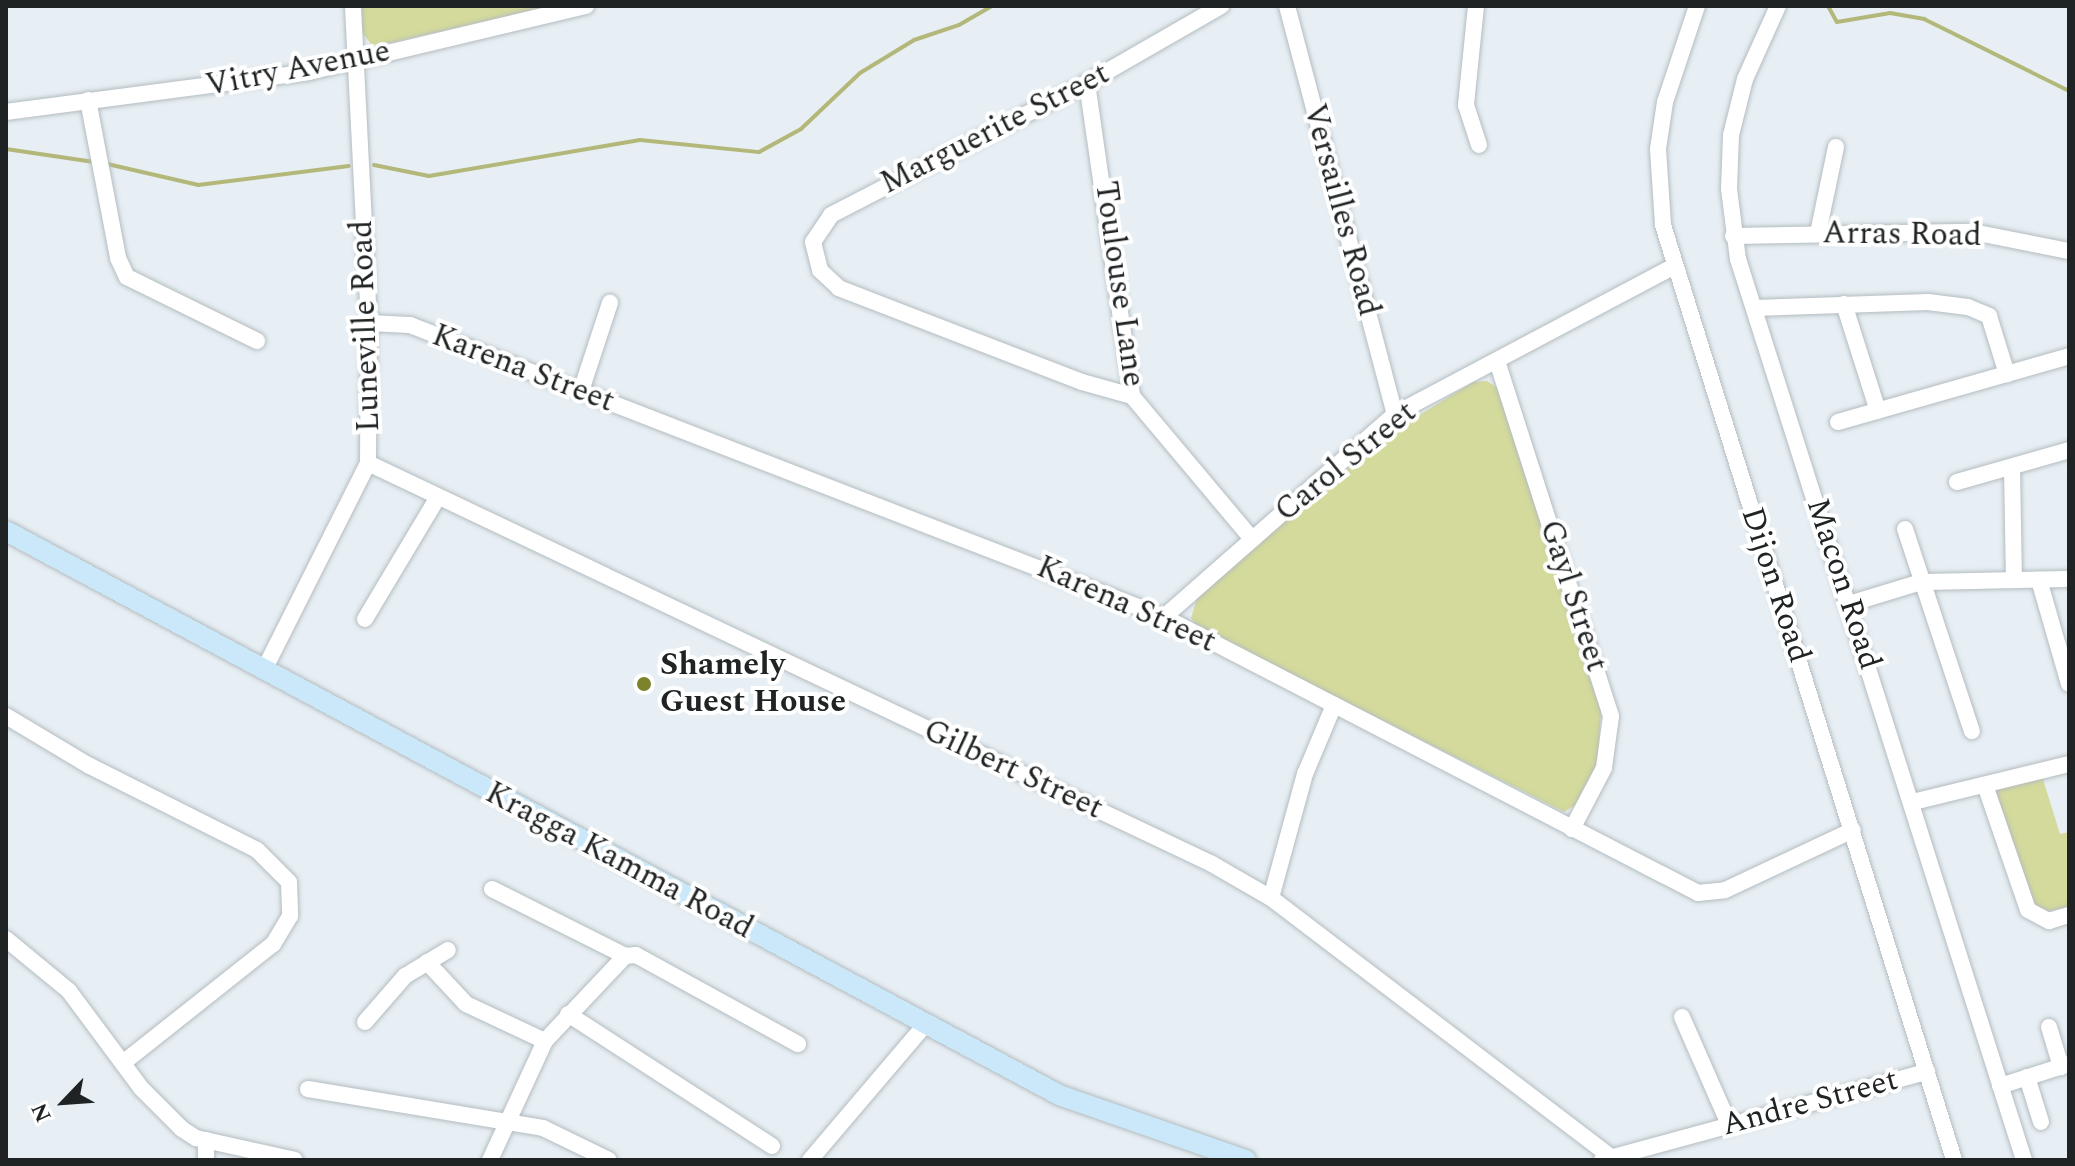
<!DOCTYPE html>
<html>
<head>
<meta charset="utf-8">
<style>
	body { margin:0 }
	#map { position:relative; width:2075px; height:1166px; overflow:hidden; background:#e7eff4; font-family:Spectral,serif }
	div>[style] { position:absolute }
	.green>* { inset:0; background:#d4da9b }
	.stream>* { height:4px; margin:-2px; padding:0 2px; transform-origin:2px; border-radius:2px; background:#b3b87a }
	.roads { filter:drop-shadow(0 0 2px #b4bcc0) drop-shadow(0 0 2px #b4bcc0) }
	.minor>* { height:16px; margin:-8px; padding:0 8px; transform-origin:8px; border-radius:8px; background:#fff }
	.major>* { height:20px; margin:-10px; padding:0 10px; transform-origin:10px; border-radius:10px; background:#cae8f9 }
	.dots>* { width:22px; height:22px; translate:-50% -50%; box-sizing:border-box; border:4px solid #fff; border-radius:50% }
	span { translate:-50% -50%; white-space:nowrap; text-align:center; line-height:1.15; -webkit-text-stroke:8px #fff; paint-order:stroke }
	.street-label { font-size:32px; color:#202324 }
	.poi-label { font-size:32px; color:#202324; font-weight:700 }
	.left { translate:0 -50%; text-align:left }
	.frame { position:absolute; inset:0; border:8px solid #202324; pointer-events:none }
	.north { position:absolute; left:24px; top:1062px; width:80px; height:80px; -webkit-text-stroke:6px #fff; paint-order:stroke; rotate:245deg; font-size:22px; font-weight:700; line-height:32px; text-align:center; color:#202324 }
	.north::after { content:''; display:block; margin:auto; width:28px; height:36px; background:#202324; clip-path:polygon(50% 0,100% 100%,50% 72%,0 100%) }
</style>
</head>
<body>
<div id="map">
	<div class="green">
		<i style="clip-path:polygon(360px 6px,551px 6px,381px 45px,371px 44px,361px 31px)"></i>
		<i style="clip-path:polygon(1487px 381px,1499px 389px,1601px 710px,1598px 764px,1577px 804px,1564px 812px,1197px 627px,1191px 618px,1198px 595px,1384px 437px,1473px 382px)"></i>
		<i style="clip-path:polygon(2042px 776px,2060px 834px,2069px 832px,2069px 907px,2048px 911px,2029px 902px,1994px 791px)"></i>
	</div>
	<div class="stream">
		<i style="left:1828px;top:6px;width:18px;rotate:61deg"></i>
		<i style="left:1837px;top:22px;width:54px;rotate:-9.6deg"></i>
		<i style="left:1890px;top:13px;width:35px;rotate:10deg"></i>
		<i style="left:1924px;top:19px;width:162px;rotate:26.4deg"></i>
		<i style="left:6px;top:149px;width:89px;rotate:8.4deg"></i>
		<i style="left:103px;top:163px;width:98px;rotate:13deg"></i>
		<i style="left:198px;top:185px;width:152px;rotate:-7.2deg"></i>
		<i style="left:374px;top:165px;width:56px;rotate:11.3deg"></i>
		<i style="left:429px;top:176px;width:214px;rotate:-9.7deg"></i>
		<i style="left:640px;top:140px;width:120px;rotate:5.8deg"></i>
		<i style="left:759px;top:152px;width:48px;rotate:-28.7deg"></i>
		<i style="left:801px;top:129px;width:81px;rotate:-43.5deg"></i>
		<i style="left:860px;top:73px;width:63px;rotate:-31.4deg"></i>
		<i style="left:914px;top:40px;width:47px;rotate:-18.4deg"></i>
		<i style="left:959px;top:25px;width:38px;rotate:-30deg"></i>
	</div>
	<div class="roads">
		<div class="minor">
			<i style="left:1287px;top:6px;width:422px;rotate:75.2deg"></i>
			<i style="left:1476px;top:6px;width:100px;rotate:95.8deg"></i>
			<i style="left:1466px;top:105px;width:42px;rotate:72deg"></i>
			<i style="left:1697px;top:6px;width:101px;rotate:108.4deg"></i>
			<i style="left:1665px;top:102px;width:48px;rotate:98.5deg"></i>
			<i style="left:1658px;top:149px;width:76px;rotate:86.2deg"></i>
			<i style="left:1663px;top:225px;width:979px;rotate:72.71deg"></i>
			<i style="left:1778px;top:6px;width:80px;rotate:114.3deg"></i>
			<i style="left:1745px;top:79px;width:58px;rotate:104deg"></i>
			<i style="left:1731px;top:135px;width:54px;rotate:92.1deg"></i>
			<i style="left:1729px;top:189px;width:71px;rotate:82.7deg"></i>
			<i style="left:1738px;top:259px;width:945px;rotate:72.39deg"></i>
			<i style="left:1087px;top:83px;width:316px;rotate:81.8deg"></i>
			<i style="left:1132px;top:396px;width:187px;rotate:50deg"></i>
			<i style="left:88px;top:100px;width:161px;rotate:79.2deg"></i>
			<i style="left:118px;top:258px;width:21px;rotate:65deg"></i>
			<i style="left:127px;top:277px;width:145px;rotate:26.2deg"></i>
			<i style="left:6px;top:112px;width:305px;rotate:-7.5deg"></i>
			<i style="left:308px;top:72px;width:286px;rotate:-13.4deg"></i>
			<i style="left:1818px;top:233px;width:88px;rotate:-78.2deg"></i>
			<i style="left:1733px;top:236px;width:240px;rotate:-1deg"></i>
			<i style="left:1973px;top:232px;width:98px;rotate:11.2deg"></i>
			<i style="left:1844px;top:304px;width:112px;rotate:72.4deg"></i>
			<i style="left:1754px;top:308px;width:174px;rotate:-2deg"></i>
			<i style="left:1928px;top:302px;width:40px;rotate:7.1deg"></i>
			<i style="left:1968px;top:307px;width:23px;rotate:23deg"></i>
			<i style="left:1989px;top:316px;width:61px;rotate:72.8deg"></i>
			<i style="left:369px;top:323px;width:41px;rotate:2.8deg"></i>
			<i style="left:410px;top:325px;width:809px;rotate:21.17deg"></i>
			<i style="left:1164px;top:617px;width:601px;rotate:27.33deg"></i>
			<i style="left:1698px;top:893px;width:27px;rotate:-6deg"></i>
			<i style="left:1725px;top:890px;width:141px;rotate:-25.1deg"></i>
			<i style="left:1497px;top:361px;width:373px;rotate:72.2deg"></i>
			<i style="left:1611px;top:716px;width:52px;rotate:97.7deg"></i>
			<i style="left:1604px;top:768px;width:69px;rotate:117.7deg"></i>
			<i style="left:581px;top:391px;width:93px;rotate:-71.8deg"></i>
			<i style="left:1132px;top:396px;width:52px;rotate:-164.4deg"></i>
			<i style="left:1082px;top:382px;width:261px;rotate:-158.9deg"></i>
			<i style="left:839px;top:288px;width:26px;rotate:-137deg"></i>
			<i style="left:820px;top:270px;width:29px;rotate:-104deg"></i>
			<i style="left:813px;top:242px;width:32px;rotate:-56deg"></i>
			<i style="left:831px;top:215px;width:288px;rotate:-27.3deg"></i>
			<i style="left:1087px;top:83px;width:155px;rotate:-29.9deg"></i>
			<i style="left:1838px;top:422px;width:240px;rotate:-15.9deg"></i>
			<i style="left:368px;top:463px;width:934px;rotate:25.41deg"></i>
			<i style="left:1212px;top:864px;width:68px;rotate:30deg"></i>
			<i style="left:1271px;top:898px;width:426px;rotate:37.3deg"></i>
			<i style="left:2012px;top:468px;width:112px;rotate:89deg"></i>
			<i style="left:1957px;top:482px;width:116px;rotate:-15.9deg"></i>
			<i style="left:1905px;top:529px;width:213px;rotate:71.7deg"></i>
			<i style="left:2039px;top:580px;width:108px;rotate:73.9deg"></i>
			<i style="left:1849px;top:604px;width:75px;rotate:-17deg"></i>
			<i style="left:1921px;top:582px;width:148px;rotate:-1.2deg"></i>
			<i style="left:1164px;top:617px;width:308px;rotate:-41.3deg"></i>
			<i style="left:1395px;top:414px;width:316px;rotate:-27.9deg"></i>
			<i style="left:365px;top:619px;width:142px;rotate:-59.1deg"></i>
			<i style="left:264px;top:670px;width:232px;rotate:-63.3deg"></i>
			<i style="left:368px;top:463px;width:140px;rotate:-89.6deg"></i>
			<i style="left:369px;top:323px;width:317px;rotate:-92.9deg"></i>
			<i style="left:6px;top:716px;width:96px;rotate:30.9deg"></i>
			<i style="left:88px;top:765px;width:189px;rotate:26.7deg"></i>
			<i style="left:257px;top:850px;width:45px;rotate:45deg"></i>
			<i style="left:289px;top:882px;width:34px;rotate:88deg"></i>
			<i style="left:290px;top:916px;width:33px;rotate:121deg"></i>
			<i style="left:273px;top:944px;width:191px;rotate:141.6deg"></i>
			<i style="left:1985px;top:785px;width:132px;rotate:71deg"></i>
			<i style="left:2028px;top:910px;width:24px;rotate:28deg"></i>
			<i style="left:2049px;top:921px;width:21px;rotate:-17deg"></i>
			<i style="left:1913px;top:802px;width:161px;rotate:-13.7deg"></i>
			<i style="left:492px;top:889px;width:149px;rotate:26.7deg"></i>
			<i style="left:625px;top:956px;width:11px;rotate:-5deg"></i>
			<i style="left:636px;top:955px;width:185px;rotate:28.8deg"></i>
			<i style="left:1271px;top:898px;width:129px;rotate:-74.7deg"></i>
			<i style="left:1305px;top:774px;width:75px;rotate:-67.2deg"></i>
			<i style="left:6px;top:939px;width:82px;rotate:39.5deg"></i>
			<i style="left:69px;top:991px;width:121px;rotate:53.4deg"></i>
			<i style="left:141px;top:1088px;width:58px;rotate:45deg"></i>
			<i style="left:182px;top:1129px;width:17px;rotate:33deg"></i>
			<i style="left:196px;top:1138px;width:101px;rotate:12.5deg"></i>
			<i style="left:427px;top:962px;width:57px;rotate:47.1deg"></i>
			<i style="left:466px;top:1004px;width:87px;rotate:25.1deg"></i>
			<i style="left:568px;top:1014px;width:243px;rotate:32.9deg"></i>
			<i style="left:1682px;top:1017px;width:117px;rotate:66.3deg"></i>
			<i style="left:365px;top:1022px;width:61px;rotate:-49deg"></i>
			<i style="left:405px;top:976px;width:50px;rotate:-31.2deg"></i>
			<i style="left:2049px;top:1027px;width:42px;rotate:73.3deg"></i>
			<i style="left:2027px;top:1077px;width:47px;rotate:72.7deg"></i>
			<i style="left:2000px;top:1086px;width:72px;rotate:-17.7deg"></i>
			<i style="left:308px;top:1089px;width:238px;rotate:9.4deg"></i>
			<i style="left:543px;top:1128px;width:73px;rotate:25.9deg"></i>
			<i style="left:206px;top:1160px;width:20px;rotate:-90deg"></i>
			<i style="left:490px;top:1160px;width:131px;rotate:-65.2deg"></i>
			<i style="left:545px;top:1041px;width:117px;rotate:-46.7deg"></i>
			<i style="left:810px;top:1160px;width:176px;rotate:-49.6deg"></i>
			<i style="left:1602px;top:1160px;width:337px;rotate:-15.2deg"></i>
		</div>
		<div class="major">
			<i style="left:6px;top:531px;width:1195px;rotate:28.17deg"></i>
			<i style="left:1059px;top:1095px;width:198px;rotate:19.2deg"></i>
		</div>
	</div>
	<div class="dots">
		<i style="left:644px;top:684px;background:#7d822d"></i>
	</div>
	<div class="street-label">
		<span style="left:298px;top:69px;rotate:-11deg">Vitry Avenue</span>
		<span style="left:995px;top:129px;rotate:-27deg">Marguerite Street</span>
		<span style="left:1341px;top:210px;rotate:75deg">Versailles Road</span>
		<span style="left:1902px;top:235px;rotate:1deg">Arras Road</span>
		<span style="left:1119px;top:284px;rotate:82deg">Toulouse Lane</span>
		<span style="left:366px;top:326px;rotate:-92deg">Luneville Road</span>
		<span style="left:523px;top:369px;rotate:21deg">Karena Street</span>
		<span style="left:1346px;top:462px;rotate:-39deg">Carol Street</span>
		<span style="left:1843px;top:584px;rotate:72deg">Macon Road</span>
		<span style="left:1775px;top:585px;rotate:72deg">Dijon Road</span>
		<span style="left:1573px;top:596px;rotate:72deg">Gayl Street</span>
		<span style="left:1126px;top:605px;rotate:24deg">Karena Street</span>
		<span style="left:1013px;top:770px;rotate:25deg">Gilbert Street</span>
		<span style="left:619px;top:861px;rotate:28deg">Kragga Kamma Road</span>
		<span style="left:1810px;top:1103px;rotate:-15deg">Andre Street</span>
	</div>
	<div class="poi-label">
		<span class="left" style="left:660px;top:684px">Shamely<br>Guest House</span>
	</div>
	<div class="frame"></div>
	<div class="north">N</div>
</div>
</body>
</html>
